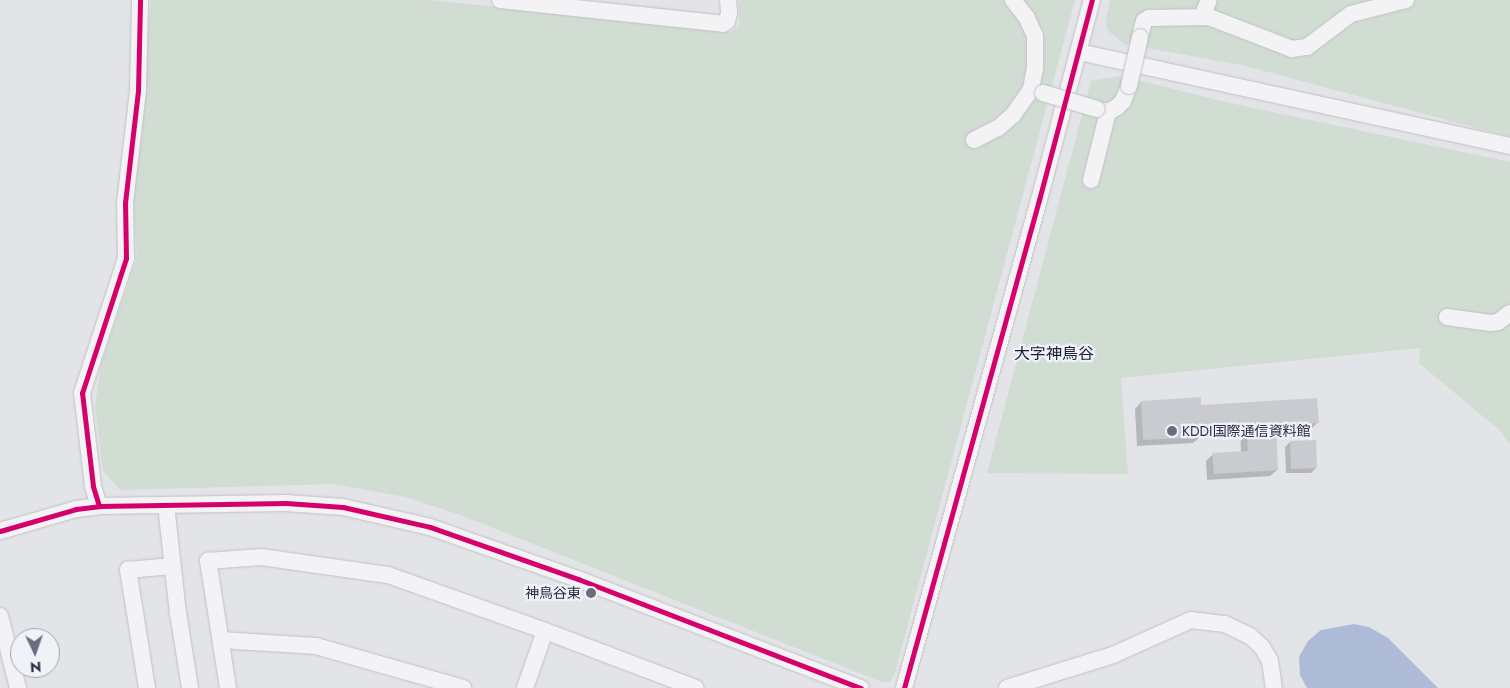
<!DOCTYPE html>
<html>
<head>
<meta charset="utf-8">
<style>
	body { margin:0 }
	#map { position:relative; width:1510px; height:688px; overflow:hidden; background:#e3e4e8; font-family:Jost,"Noto Sans JP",sans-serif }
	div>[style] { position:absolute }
	.green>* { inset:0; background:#d1dcd2 }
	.water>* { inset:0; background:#aebbd6 }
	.shadow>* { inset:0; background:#0003 }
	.building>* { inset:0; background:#cacbd0; transform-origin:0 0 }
	.roads { filter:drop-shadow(0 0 1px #c0c1c6) drop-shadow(0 0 1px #c0c1c6) }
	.minor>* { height:16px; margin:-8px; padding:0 8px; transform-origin:8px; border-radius:8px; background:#f3f3f5 }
	.bridges { filter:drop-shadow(0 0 1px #c0c1c6) drop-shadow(0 0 1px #c0c1c6) }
	.minor-bridge>* { height:16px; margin:-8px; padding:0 8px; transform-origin:8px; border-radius:8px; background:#f3f3f5 }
	.cycleway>* { height:5px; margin:-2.5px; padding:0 2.5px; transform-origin:2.5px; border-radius:2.5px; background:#d6006c }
	.dots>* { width:14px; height:14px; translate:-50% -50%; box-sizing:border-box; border:2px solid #f0f2f8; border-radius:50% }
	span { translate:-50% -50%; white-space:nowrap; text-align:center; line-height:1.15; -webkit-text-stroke:4.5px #f0f2f8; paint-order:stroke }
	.poi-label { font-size:14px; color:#272d44 }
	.left { translate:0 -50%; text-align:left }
	.right { translate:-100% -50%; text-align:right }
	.quarter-label { font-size:16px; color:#191e35 }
	.north { position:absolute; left:10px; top:628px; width:50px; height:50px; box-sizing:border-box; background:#f0f2f8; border:1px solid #a0a3b0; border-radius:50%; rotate:177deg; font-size:14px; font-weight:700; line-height:20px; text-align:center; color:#272d44 }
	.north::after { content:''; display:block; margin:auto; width:18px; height:22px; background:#696d7d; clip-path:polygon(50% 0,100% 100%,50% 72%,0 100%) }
</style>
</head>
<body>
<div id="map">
	<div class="green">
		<i style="clip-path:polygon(151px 0,430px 0,731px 32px,739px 25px,739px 0,1075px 0,894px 676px,890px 682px,882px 682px,460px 515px,405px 497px,333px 484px,120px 490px,103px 471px,95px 406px,101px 364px,137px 257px,133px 205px)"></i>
		<i style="clip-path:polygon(1110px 0,1510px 0,1510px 137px,1242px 65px,1124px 44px,1107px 30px,1106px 18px)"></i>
		<i style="clip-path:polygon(1121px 76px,1230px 103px,1510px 162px,1510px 444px,1498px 429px,1419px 363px,1420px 348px,1121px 378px,1128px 474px,987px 473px,1091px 81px)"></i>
	</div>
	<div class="water">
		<i style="clip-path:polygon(1354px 624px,1369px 627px,1388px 638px,1438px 688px,1307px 688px,1300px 675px,1299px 657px,1308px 641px,1321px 630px)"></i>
	</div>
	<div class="shadow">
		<i style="clip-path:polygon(1141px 402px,1200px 406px,1318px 422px,1311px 429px,1275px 431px,1277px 470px,1270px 476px,1207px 480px,1206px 461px,1213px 454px,1241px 453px,1240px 429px,1199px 432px,1200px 437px,1193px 443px,1137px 446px,1135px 409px)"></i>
		<i style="clip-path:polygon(1290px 442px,1316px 468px,1311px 473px,1286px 473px,1285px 447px)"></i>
	</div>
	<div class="building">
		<i style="clip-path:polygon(1201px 397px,1201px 405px,1317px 398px,1319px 423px,1276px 425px,1278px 470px,1214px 474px,1212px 453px,1248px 451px,1246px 423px,1200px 426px,1201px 437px,1143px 440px,1141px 401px)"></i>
		<i style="left:1316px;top:440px;width:28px;height:26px;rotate:88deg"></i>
	</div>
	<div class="roads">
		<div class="minor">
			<i style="left:500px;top:0;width:224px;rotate:6.1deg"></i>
			<i style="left:723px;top:24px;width:5px;rotate:-37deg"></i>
			<i style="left:727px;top:21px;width:8px;rotate:-76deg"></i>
			<i style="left:729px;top:13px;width:13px;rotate:-94deg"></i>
			<i style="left:1202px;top:17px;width:18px;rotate:-68deg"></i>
			<i style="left:1140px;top:37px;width:16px;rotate:-76deg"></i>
			<i style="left:1144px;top:21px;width:6px;rotate:-31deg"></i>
			<i style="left:1149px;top:18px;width:60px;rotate:-1deg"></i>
			<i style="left:1209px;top:17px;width:89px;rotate:21.1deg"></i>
			<i style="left:1292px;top:49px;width:15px;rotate:-8deg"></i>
			<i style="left:1307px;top:47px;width:55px;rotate:-36.9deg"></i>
			<i style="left:1351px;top:14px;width:57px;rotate:-14.3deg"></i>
			<i style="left:1079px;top:52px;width:441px;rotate:12.3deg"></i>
			<i style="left:1100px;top:110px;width:8px;rotate:14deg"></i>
			<i style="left:1108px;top:112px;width:10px;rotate:-29deg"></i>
			<i style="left:1117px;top:107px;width:8px;rotate:-45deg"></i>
			<i style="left:1123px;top:101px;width:16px;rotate:-68deg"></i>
			<i style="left:974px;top:140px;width:27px;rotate:-27deg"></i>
			<i style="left:998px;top:128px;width:20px;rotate:-41deg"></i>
			<i style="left:1013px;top:115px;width:32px;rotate:-55deg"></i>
			<i style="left:1031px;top:89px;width:21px;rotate:-79deg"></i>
			<i style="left:1035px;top:68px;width:32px;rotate:-90deg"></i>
			<i style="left:1035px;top:36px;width:20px;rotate:-114deg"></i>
			<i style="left:1027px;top:18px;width:23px;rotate:-128deg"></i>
			<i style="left:1091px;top:180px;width:70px;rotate:-76deg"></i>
			<i style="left:1447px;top:317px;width:44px;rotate:7.8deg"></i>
			<i style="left:1491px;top:323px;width:7px;rotate:-8deg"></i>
			<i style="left:1498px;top:322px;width:15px;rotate:-37deg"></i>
			<i style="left:166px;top:505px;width:109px;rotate:83.7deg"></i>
			<i style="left:178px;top:613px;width:76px;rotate:80.9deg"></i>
			<i style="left:99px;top:506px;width:21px;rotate:-107deg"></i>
			<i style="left:93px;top:486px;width:94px;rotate:-96.7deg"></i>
			<i style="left:82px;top:393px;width:142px;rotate:-71.9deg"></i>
			<i style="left:126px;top:258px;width:55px;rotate:-91deg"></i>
			<i style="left:125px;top:203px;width:113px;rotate:-83.4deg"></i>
			<i style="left:138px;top:91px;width:91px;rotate:-88.7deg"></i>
			<i style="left:0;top:531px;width:79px;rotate:-16.1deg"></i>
			<i style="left:76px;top:509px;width:23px;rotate:-7deg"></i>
			<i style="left:99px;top:506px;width:187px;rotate:-0.9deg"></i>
			<i style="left:286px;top:503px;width:57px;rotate:4deg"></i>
			<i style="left:343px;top:507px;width:89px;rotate:12.9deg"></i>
			<i style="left:430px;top:527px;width:157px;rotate:19.4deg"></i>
			<i style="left:578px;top:579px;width:303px;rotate:21.1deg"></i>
			<i style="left:0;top:616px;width:74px;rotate:76deg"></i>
			<i style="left:221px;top:640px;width:95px;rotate:3.6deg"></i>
			<i style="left:316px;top:646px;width:153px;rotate:15.9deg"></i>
			<i style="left:147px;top:688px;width:120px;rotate:-99.1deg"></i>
			<i style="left:128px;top:570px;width:44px;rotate:-5.2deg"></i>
			<i style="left:228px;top:688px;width:129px;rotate:-98.9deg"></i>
			<i style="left:208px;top:561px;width:53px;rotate:-4.3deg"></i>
			<i style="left:261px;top:557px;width:128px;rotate:8.1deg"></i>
			<i style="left:388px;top:575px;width:167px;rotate:19.6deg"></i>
			<i style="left:545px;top:631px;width:161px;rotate:20.7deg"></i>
			<i style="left:525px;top:688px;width:60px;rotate:-70.7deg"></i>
			<i style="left:904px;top:688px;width:506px;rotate:-74.54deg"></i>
			<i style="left:1039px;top:200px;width:207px;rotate:-75.2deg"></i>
			<i style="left:1007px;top:688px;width:111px;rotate:-17.3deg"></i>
			<i style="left:1113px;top:655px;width:85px;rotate:-24.2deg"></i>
			<i style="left:1191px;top:620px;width:34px;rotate:7deg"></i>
			<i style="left:1225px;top:624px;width:28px;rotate:26deg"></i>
			<i style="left:1250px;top:636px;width:16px;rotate:43deg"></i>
			<i style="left:1262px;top:647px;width:16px;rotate:60deg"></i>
			<i style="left:1270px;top:661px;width:27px;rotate:82deg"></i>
		</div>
	</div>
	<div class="bridges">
		<div class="minor-bridge">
			<i style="left:1129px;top:86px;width:50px;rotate:-77.3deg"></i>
			<i style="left:1043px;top:93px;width:56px;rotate:16.5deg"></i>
		</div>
	</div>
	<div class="cycleway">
		<i style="left:99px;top:506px;width:21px;rotate:-107deg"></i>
		<i style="left:93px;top:486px;width:94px;rotate:-96.7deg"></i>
		<i style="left:82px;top:393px;width:142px;rotate:-71.9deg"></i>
		<i style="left:126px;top:258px;width:55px;rotate:-91deg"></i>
		<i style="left:125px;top:203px;width:113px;rotate:-83.4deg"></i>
		<i style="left:138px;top:91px;width:91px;rotate:-88.7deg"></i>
		<i style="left:0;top:531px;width:79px;rotate:-16.1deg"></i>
		<i style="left:76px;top:509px;width:23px;rotate:-7deg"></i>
		<i style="left:99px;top:506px;width:187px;rotate:-0.9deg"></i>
		<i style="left:286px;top:503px;width:57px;rotate:4deg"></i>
		<i style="left:343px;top:507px;width:89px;rotate:12.9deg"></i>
		<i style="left:430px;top:527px;width:157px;rotate:19.4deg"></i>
		<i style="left:578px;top:579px;width:303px;rotate:21.1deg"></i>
		<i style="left:904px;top:688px;width:506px;rotate:-74.54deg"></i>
		<i style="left:1039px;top:200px;width:207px;rotate:-75.2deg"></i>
	</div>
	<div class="dots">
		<i style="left:1172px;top:431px;background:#696d7d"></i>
		<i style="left:591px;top:593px;background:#696d7d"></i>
	</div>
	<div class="poi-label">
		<span class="left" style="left:1182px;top:431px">KDDI国際通信資料館</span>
		<span class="right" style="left:581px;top:593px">神鳥谷東</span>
	</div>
	<div class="quarter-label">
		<span style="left:1054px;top:354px">大字神鳥谷</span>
	</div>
	<div class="north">N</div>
</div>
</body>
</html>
